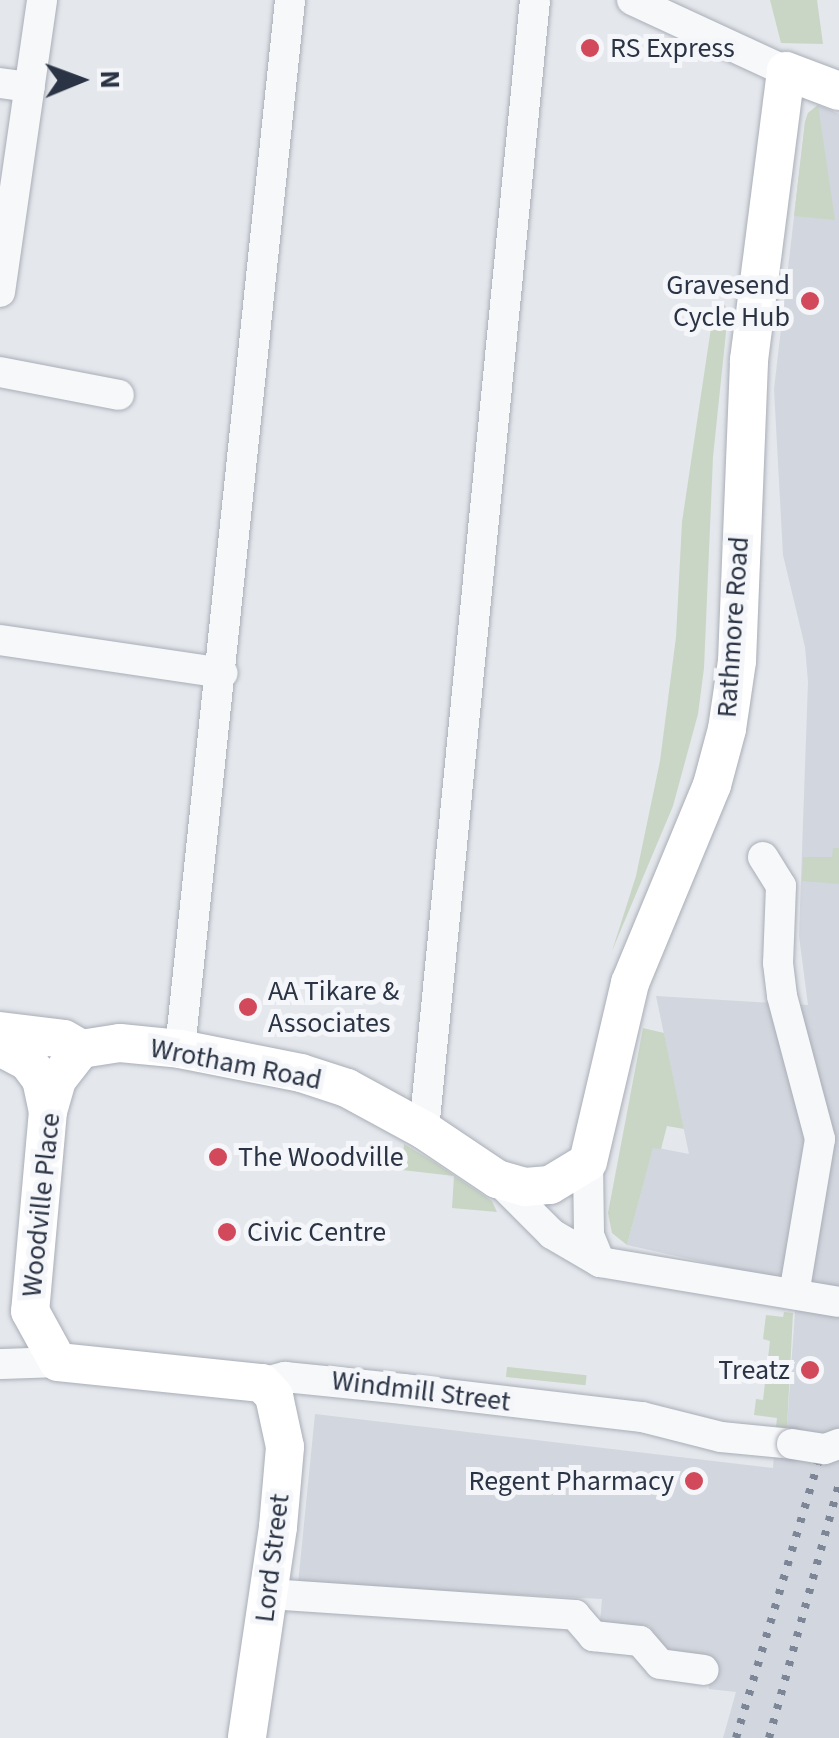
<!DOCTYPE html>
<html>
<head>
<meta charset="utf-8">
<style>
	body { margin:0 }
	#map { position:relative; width:839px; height:1738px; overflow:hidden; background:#e4e7ec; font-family:"Source Sans 3",sans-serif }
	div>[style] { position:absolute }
	.built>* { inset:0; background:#d2d6de }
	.green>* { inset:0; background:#c9d6c5; transform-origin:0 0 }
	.roads { filter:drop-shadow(0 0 2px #a9aeb7) drop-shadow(0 0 2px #a9aeb7) }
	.minor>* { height:30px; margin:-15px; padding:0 15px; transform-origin:15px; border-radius:15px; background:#f7f8fa }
	.major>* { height:38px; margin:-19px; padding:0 19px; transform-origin:19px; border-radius:19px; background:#fff }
	.rail>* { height:8px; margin-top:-4px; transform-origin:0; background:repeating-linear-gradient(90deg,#7d8696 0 5px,transparent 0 15px) }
	.bridges { filter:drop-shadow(0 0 2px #a9aeb7) drop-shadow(0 0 2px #a9aeb7) }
	.minor-bridge>* { height:30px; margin:-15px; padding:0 15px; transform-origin:15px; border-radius:15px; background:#f7f8fa }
	.dots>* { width:28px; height:28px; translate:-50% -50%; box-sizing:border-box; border:5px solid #f4f6f9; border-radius:50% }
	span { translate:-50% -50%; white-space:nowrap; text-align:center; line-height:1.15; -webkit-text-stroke:10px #f4f6f9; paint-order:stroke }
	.poi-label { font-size:28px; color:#2b3445 }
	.left { translate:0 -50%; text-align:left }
	.right { translate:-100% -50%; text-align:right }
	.street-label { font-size:28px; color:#2b3445 }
	.north { position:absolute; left:30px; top:30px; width:100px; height:100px; -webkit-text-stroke:8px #f4f6f9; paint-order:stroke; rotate:89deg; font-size:28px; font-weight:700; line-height:40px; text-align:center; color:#2b3445 }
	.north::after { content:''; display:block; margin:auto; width:35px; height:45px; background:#2b3445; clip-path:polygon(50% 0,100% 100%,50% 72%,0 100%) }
</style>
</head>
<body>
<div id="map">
	<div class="built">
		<i style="clip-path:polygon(818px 105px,839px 114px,839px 1738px,723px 1738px,736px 1692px,709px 1689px,707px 1657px,669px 1653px,649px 1626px,600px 1623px,602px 1599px,298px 1584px,315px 1414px,773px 1468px,776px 1427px,787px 1426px,797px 1283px,627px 1245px,653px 1147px,689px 1154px,656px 996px,808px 1005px,799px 936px,808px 682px,805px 647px,783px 555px,774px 389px,805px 122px,808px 113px)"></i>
	</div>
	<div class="green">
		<i style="clip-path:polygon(770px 0,817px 0,823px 44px,781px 43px)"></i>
		<i style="clip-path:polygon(818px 105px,835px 220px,794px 216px,805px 122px,808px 113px)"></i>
		<i style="clip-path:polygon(715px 301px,725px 305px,728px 313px,713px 457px,704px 668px,698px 714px,673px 806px,612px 951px,636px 876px,660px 761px,676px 637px,682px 522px)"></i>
		<i style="clip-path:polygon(833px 848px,839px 848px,839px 884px,802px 881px,803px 857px,832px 857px)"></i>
		<i style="clip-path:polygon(643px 1028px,664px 1033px,684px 1129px,667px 1126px,661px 1149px,653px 1148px,627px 1245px,612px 1233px,608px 1213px)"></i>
		<i style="clip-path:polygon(404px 1144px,434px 1162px,492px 1201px,497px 1212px,452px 1208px,454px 1176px,402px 1170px)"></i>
		<i style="clip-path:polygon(784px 1312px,793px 1313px,787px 1427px,776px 1427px,777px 1418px,754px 1415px,756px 1399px,763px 1400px,770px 1341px,763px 1339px,766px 1315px,783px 1317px)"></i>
		<i style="left:507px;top:1367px;width:80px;height:10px;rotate:6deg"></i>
	</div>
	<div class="roads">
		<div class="minor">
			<i style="left:632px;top:0;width:170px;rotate:24.8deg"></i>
			<i style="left:0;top:83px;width:30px;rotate:8deg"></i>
			<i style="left:0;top:292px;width:295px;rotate:-81.8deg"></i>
			<i style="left:0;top:372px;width:121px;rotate:10.9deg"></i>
			<i style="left:0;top:640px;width:225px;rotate:8.4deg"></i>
			<i style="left:763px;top:857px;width:34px;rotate:58deg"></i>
			<i style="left:781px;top:886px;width:77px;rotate:92.2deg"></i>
			<i style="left:778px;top:963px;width:33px;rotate:83deg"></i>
			<i style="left:782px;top:996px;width:148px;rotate:75.1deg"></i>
			<i style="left:820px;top:1139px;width:157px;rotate:99.5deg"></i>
			<i style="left:180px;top:1049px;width:1055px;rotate:-84.01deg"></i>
			<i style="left:424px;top:1130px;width:1135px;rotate:-84.39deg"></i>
			<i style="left:588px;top:1162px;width:73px;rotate:89.2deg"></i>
			<i style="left:589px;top:1235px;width:29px;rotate:68deg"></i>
			<i style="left:497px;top:1179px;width:78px;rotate:45deg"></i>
			<i style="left:552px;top:1234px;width:56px;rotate:30.3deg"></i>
			<i style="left:600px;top:1262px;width:242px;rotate:9.5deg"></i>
			<i style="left:0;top:1364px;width:58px;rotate:-2deg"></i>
			<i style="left:262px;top:1383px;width:24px;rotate:-15deg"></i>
			<i style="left:285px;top:1377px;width:119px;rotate:5.8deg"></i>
			<i style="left:403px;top:1389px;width:241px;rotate:6.7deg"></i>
			<i style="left:642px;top:1417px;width:81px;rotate:14.2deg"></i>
			<i style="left:721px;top:1437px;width:71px;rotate:5.6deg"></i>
			<i style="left:269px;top:1594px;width:307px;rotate:3.9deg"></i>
			<i style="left:575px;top:1615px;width:28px;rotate:49deg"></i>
			<i style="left:593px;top:1636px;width:47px;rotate:6.1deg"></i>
			<i style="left:640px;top:1641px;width:30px;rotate:49deg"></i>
			<i style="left:660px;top:1664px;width:44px;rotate:7.8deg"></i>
		</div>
		<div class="major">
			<i style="left:0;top:1031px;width:64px;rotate:7.1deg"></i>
			<i style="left:64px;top:1039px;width:20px;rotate:30deg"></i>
			<i style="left:81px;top:1049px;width:39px;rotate:-9deg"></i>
			<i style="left:120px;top:1043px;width:60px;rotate:5.7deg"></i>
			<i style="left:180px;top:1049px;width:123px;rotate:11.2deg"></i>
			<i style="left:301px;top:1073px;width:48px;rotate:18.1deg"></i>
			<i style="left:347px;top:1088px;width:88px;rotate:28.6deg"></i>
			<i style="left:424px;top:1130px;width:88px;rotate:33.9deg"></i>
			<i style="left:497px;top:1179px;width:29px;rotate:16deg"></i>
			<i style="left:525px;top:1187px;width:25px;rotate:-5deg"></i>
			<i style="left:550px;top:1185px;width:44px;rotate:-31.2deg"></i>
			<i style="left:588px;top:1162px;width:184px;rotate:-76.8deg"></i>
			<i style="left:630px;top:983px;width:214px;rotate:-67.5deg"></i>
			<i style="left:712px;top:785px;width:58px;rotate:-75deg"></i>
			<i style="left:727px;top:729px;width:69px;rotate:-81.6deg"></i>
			<i style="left:737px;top:661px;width:301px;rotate:-87.7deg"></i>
			<i style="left:749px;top:360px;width:291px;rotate:-82.7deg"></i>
			<i style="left:786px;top:71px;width:57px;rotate:20.7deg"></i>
			<i style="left:0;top:1047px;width:32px;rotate:28deg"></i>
			<i style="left:28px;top:1062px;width:21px;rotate:53deg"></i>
			<i style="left:41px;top:1079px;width:33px;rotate:78deg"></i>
			<i style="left:81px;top:1049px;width:39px;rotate:128deg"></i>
			<i style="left:57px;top:1080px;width:32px;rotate:106deg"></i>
			<i style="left:48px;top:1111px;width:201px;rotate:95.1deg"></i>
			<i style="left:30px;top:1311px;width:58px;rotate:61.2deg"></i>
			<i style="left:58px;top:1362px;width:205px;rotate:5.9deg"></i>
			<i style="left:262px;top:1383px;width:18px;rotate:47deg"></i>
			<i style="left:274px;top:1396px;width:52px;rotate:77.8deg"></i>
			<i style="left:285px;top:1447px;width:80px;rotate:95deg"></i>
			<i style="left:278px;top:1527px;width:213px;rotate:98.4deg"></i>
		</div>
	</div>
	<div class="rail">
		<i style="left:736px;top:1738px;width:290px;rotate:-73.4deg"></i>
		<i style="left:769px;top:1738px;width:263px;rotate:-74.6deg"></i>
	</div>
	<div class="bridges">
		<div class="minor-bridge">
			<i style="left:792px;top:1444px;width:33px;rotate:9deg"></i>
			<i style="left:825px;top:1449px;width:15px;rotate:-20deg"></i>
		</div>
	</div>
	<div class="dots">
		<i style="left:590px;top:48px;background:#d1495b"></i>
		<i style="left:810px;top:301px;background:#d1495b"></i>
		<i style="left:248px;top:1007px;background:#d1495b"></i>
		<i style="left:218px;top:1157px;background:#d1495b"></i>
		<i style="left:227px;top:1232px;background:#d1495b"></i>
		<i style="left:810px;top:1370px;background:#d1495b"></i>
		<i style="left:694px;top:1481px;background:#d1495b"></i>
	</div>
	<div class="poi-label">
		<span class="left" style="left:610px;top:48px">RS Express</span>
		<span class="right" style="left:790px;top:301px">Gravesend<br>Cycle Hub</span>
		<span class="left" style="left:268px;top:1007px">AA Tikare &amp;<br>Associates</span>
		<span class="left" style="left:238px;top:1157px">The Woodville</span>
		<span class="left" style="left:247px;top:1232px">Civic Centre</span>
		<span class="right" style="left:790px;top:1370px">Treatz</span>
		<span class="right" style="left:674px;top:1481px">Regent Pharmacy</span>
	</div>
	<div class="street-label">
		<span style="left:733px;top:627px;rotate:-86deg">Rathmore Road</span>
		<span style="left:236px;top:1064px;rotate:11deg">Wrotham Road</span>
		<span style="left:41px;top:1205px;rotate:-84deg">Woodville Place</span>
		<span style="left:421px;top:1391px;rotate:7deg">Windmill Street</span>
		<span style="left:272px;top:1558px;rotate:-83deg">Lord Street</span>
	</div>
	<div class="north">N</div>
</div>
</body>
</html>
